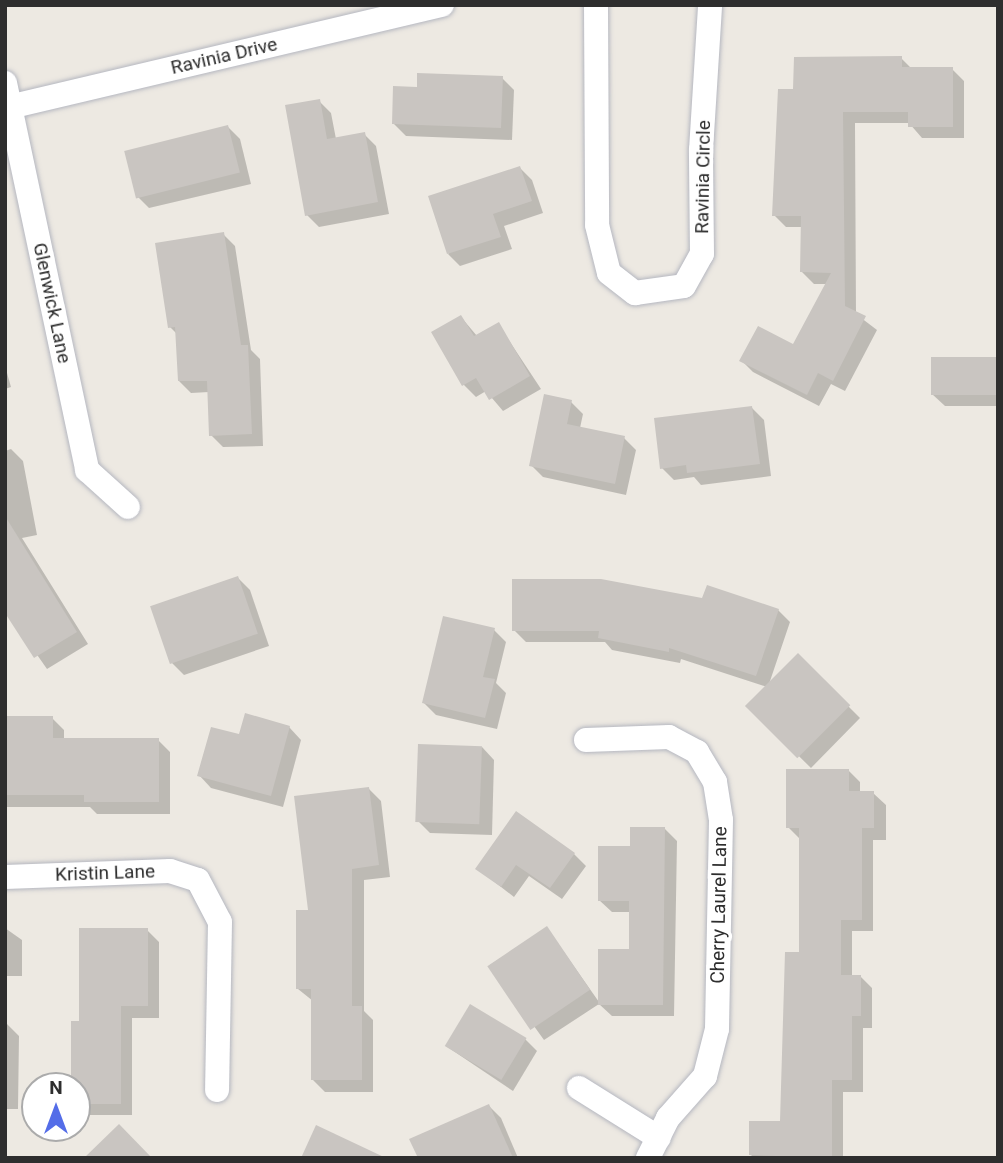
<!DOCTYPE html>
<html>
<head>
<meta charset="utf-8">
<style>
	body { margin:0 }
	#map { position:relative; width:1003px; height:1163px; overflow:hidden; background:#ede9e2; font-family:Roboto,sans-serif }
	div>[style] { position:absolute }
	.shadow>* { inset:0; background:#0003 }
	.building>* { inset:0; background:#c9c5c1; transform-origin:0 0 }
	.roads { filter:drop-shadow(0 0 2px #b5b7c0) drop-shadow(0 0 2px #b5b7c0) }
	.street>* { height:24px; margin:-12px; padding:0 12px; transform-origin:12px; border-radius:12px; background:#fff }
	span { translate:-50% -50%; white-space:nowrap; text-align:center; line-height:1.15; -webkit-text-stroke:7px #fff; paint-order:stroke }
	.street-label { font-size:19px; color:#2e2e2e }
	.frame { position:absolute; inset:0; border:7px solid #2e2e2e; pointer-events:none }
	.north { position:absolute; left:21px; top:1072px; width:70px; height:70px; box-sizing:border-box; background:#fff; border:2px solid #ababab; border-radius:50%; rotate:0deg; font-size:19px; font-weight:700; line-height:28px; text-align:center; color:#2e2e2e }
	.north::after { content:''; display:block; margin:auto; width:24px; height:32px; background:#546de8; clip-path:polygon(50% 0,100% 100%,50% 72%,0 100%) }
</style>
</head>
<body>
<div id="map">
	<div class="shadow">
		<i style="clip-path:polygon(901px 58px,912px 69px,952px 69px,964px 81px,964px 138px,922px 138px,909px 123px,855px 123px,856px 314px,877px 330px,845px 391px,831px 384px,819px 406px,753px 372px,741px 360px,794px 347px,827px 284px,814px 284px,802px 272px,802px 227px,786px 227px,774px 215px,795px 91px)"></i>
		<i style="clip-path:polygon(502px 78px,514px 90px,512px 140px,406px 136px,394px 124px,418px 89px)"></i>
		<i style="clip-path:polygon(319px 101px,331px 113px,336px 139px,364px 134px,376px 146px,389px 214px,319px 227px,307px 215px)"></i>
		<i style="clip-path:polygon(228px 127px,240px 139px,251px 184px,149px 208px,137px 196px)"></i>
		<i style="clip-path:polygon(520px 168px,532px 180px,543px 213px,504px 226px,512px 249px,460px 266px,448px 254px)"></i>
		<i style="clip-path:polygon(223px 234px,235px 246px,251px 350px,260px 359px,263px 446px,223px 447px,211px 435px,209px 392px,191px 393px,179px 381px,178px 335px,170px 327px)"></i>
		<i style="clip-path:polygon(461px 317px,477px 336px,498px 324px,541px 389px,503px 411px,486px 391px,476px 397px,464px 385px)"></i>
		<i style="clip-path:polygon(998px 358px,998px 406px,945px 406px,932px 394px)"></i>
		<i style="clip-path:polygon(5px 366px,11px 387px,5px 389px)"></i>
		<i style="clip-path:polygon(571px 402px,583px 414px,580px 428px,624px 438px,636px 450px,626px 495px,543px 477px,531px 465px)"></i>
		<i style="clip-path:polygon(752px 408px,764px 420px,771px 476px,701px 485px,694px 477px,674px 480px,662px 468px)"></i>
		<i style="clip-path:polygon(11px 449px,23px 461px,37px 535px,22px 538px,88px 644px,47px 669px,5px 609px,5px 451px)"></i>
		<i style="clip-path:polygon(238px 578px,250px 590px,269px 646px,184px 675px,172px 663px)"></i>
		<i style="clip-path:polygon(704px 600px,778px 610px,790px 622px,769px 684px,798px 656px,860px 718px,811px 768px,748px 706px,767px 687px,681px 659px,680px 663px,612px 650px,605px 642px,526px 642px,514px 630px)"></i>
		<i style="clip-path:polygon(494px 630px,506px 642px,496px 683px,506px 693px,497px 729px,436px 715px,424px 703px)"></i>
		<i style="clip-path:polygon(5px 718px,52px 718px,64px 730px,64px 740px,158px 740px,170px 752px,170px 814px,97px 814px,90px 807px,5px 807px)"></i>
		<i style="clip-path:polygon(289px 727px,301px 740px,283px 807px,211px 788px,199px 775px,240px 736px)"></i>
		<i style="clip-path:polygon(482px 747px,494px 760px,492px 835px,430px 833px,418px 821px)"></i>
		<i style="clip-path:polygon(848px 770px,860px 782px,860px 793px,873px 793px,886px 805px,886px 840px,873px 840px,873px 931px,852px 931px,852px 976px,860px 976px,872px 988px,872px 1028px,863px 1028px,863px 1092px,843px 1092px,843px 1158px,754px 1158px,750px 1154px,781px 1122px,801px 954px,801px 840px,788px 827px)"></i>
		<i style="clip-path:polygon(369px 789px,381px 801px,390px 877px,364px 880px,364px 1011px,373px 1020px,373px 1092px,325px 1092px,313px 1080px,313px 1001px,298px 989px,310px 912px)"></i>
		<i style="clip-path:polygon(665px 829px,677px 841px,674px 1016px,612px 1016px,599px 1004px,544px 1040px,490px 965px,547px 928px,599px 1002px,631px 951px,631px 912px,612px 912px,599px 900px,632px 848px)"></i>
		<i style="clip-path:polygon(574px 854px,586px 866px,562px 899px,529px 876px,514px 897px,478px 869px)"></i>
		<i style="clip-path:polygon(5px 928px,22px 940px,22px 976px,7px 976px,7px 1024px,19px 1036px,18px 1109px,5px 1109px)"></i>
		<i style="clip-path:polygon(147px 930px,159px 942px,159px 1018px,132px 1018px,132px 1115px,85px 1115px,77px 1107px,77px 1086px,73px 1086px,81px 1022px)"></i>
		<i style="clip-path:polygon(525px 1039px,537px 1051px,513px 1091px,446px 1046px)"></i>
		<i style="clip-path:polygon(489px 1106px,501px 1118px,518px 1158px,420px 1158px)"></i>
	</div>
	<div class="building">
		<i style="clip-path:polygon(902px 56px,902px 67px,953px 67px,953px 127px,908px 127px,908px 112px,843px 112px,845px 306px,866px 316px,833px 381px,818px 373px,807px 395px,739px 361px,758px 326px,793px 344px,831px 273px,800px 272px,801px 216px,772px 216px,778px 89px,793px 89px,794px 57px)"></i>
		<i style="clip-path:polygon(417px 73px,503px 76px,501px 128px,392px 124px,393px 86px,417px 87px)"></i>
		<i style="clip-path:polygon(320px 99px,327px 139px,365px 132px,378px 202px,305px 216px,285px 105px)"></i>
		<i style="left:228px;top:125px;width:49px;height:107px;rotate:76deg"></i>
		<i style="clip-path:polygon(520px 166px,532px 201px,493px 214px,501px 237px,447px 254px,428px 196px)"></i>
		<i style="clip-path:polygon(224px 232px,241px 345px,248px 345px,252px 434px,209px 436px,207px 381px,178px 381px,175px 327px,168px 328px,155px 243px)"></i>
		<i style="clip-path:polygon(461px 315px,474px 336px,499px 322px,530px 376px,489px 400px,476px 378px,462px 386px,431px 332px)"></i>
		<i style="left:931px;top:357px;width:67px;height:38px"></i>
		<i style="clip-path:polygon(544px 394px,572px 400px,567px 424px,625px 436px,615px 484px,529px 466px)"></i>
		<i style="clip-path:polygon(752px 406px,760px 464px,687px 473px,686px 465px,660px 469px,654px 418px)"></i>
		<i style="clip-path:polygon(5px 516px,77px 632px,34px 658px,5px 613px)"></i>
		<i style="left:238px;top:576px;width:61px;height:93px;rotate:71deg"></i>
		<i style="clip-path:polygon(512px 579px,601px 579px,702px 598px,707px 585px,779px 609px,756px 676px,669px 648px,669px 652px,598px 638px,599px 631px,512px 631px)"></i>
		<i style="clip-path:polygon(443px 616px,495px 628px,483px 677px,495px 679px,485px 718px,422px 703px)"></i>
		<i style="left:798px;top:653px;width:74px;height:75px;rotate:45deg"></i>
		<i style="clip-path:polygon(245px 713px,290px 726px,271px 796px,197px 776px,211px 727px,239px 734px)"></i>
		<i style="clip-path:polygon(5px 716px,53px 716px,53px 738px,159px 738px,159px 802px,84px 802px,84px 795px,5px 795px)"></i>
		<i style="left:418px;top:744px;width:64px;height:78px;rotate:2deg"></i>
		<i style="clip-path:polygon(786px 769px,849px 769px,849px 791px,874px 791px,874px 828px,862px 828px,862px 920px,841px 920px,841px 975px,861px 975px,861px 1016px,852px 1016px,852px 1080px,832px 1080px,832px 1158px,749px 1155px,749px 1121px,780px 1121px,785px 952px,799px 952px,799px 828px,786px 828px)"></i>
		<i style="clip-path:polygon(369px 787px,379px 865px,352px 869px,352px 1006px,362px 1006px,362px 1080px,311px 1080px,311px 989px,296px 989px,296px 910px,308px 910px,294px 796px)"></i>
		<i style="clip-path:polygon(516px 811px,575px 853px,550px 888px,516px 865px,501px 887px,475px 869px)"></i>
		<i style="clip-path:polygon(630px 827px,665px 827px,663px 1005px,598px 1005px,598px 949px,629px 949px,629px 901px,598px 901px,598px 846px,630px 846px)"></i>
		<i style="left:547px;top:926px;width:77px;height:72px;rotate:56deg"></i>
		<i style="clip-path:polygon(79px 928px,148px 928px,148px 1006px,121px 1006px,121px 1104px,77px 1104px,77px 1086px,71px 1086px,71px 1021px,79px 1021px)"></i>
		<i style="left:470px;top:1004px;width:66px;height:49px;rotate:31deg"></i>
		<i style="clip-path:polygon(489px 1104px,513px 1158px,418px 1158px,409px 1139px)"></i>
		<i style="clip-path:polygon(119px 1124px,152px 1158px,84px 1158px)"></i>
		<i style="clip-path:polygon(316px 1125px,386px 1158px,301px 1158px)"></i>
	</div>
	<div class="roads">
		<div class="street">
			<i style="left:596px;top:5px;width:220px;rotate:89.7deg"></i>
			<i style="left:597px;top:225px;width:49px;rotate:76deg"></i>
			<i style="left:609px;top:273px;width:33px;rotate:38deg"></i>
			<i style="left:635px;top:293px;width:49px;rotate:-8.1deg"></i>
			<i style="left:684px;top:286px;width:37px;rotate:-61deg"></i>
			<i style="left:702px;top:254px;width:104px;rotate:-90.6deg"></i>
			<i style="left:701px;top:150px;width:145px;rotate:-86.4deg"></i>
			<i style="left:5px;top:83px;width:396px;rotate:78deg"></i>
			<i style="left:87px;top:470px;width:55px;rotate:42.1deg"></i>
			<i style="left:5px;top:108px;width:449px;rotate:-13.3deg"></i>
			<i style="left:586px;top:740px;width:83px;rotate:-2.1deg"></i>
			<i style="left:669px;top:737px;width:32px;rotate:28deg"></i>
			<i style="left:697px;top:752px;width:35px;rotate:59deg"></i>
			<i style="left:715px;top:782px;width:38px;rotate:81deg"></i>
			<i style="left:721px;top:820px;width:209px;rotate:91.1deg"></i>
			<i style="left:717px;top:1029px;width:49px;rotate:104.3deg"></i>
			<i style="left:705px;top:1076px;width:56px;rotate:131.4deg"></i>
			<i style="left:668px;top:1118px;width:45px;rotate:116.6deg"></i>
			<i style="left:5px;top:877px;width:165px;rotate:-2.1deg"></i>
			<i style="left:170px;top:871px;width:29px;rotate:18deg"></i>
			<i style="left:198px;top:880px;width:47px;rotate:62.4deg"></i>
			<i style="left:220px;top:922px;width:168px;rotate:91deg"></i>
			<i style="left:579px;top:1088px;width:94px;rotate:32deg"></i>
		</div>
	</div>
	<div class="street-label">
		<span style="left:224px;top:56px;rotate:-13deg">Ravinia Drive</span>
		<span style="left:703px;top:177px;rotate:-89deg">Ravinia Circle</span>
		<span style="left:52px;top:303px;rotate:78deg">Glenwick Lane</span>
		<span style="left:105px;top:873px;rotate:-2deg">Kristin Lane</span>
		<span style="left:719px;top:905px;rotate:-89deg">Cherry Laurel Lane</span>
	</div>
	<div class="frame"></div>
	<div class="north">N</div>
</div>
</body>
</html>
